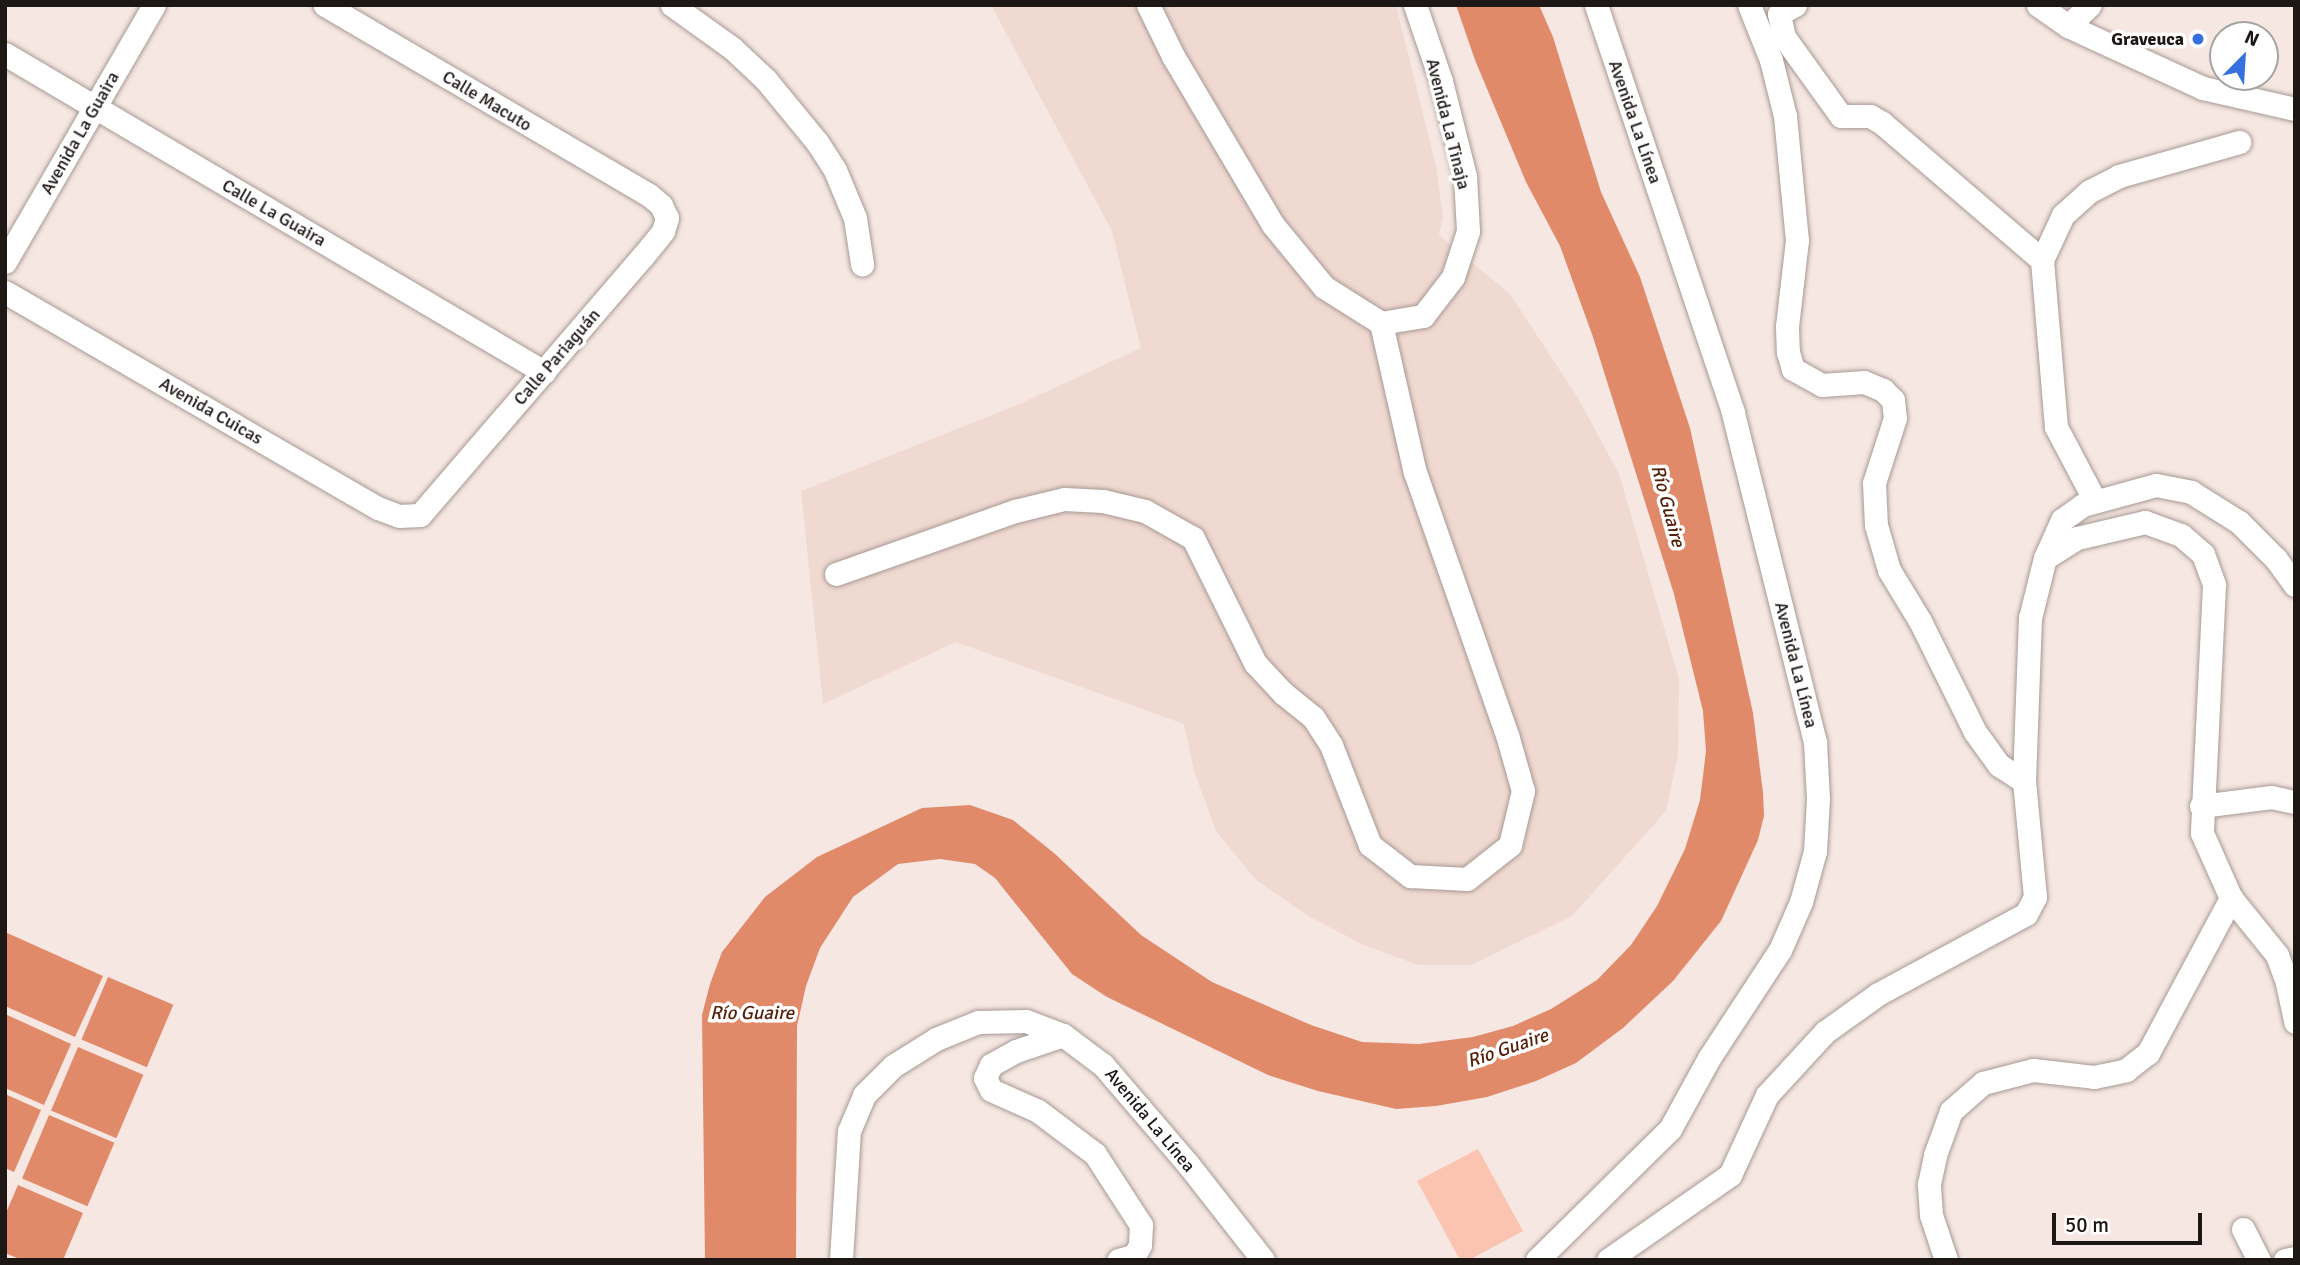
<!DOCTYPE html>
<html>
<head>
<meta charset="utf-8">
<style>
	body { margin:0 }
	#map { position:relative; width:2300px; height:1265px; overflow:hidden; background:#f6e7e2; font-family:Signika,sans-serif }
	div>[style] { position:absolute }
	.built>* { inset:0; background:#f0d9d1 }
	.green>* { inset:0; background:#fac4b0 }
	.water>* { inset:0; background:#e18a6a; transform-origin:0 0 }
	.roads { filter:drop-shadow(0 0 2px #a79994) drop-shadow(0 0 2px #a79994) }
	.minor>* { height:23px; margin:-11.5px; padding:0 11.5px; transform-origin:11.5px; border-radius:11.5px; background:#fff }
	.dots>* { width:19px; height:19px; translate:-50% -50%; box-sizing:border-box; border:4px solid #fff; border-radius:50% }
	span { translate:-50% -50%; white-space:nowrap; text-align:center; line-height:1.15; -webkit-text-stroke:7px #fff; paint-order:stroke }
	.poi-label { font-size:18px; color:#1d1816; font-weight:700 }
	.right { translate:-100% -50%; text-align:right }
	.street-label { font-size:18px; color:#1d1816 }
	.water-label { font-size:19px; color:#551f08; font-style:italic }
	.frame { position:absolute; inset:0; border:7px solid #1d1816; pointer-events:none }
	.north { position:absolute; left:2209px; top:21px; width:70px; height:70px; box-sizing:border-box; background:#fff; border:2px solid #a5a3a2; border-radius:50%; rotate:24deg; font-size:19px; font-weight:700; line-height:28px; text-align:center; color:#1d1816 }
	.north::after { content:''; display:block; margin:auto; width:24px; height:32px; background:#3471df; clip-path:polygon(50% 0,100% 100%,50% 72%,0 100%) }
	.scale { position:absolute; left:2052px; top:1213px; width:150px; height:32px; box-sizing:border-box; border:4px solid #1d1816; border-top:0; padding-left:9px; font-size:21px; line-height:24px; white-space:nowrap; color:#1d1816; -webkit-text-stroke:5px #fff; paint-order:stroke }
</style>
</head>
<body>
<div id="map">
	<div class="built">
		<i style="clip-path:polygon(991px 5px,1396px 5px,1436px 166px,1443px 217px,1439px 235px,1510px 294px,1578px 398px,1619px 474px,1679px 679px,1678px 755px,1666px 811px,1572px 916px,1471px 965px,1418px 965px,1362px 944px,1310px 917px,1256px 880px,1216px 831px,1194px 771px,1184px 724px,956px 642px,823px 704px,801px 491px,1024px 402px,1141px 348px,1112px 231px)"></i>
	</div>
	<div class="green">
		<i style="clip-path:polygon(1478px 1149px,1523px 1231px,1469px 1260px,1460px 1260px,1417px 1181px)"></i>
	</div>
	<div class="water">
		<i style="clip-path:polygon(1456px 5px,1539px 5px,1553px 37px,1601px 192px,1640px 277px,1690px 428px,1753px 713px,1763px 793px,1764px 816px,1758px 840px,1721px 921px,1673px 981px,1623px 1028px,1576px 1063px,1536px 1081px,1487px 1097px,1436px 1106px,1396px 1109px,1318px 1091px,1268px 1075px,1107px 997px,1072px 974px,995px 878px,975px 864px,940px 859px,898px 864px,853px 897px,820px 948px,806px 986px,797px 1026px,796px 1260px,705px 1260px,702px 1015px,710px 984px,722px 952px,765px 897px,817px 857px,922px 808px,970px 805px,1013px 820px,1054px 853px,1141px 935px,1212px 982px,1311px 1025px,1362px 1042px,1419px 1044px,1473px 1037px,1513px 1026px,1551px 1009px,1597px 980px,1631px 945px,1657px 906px,1685px 849px,1700px 800px,1706px 751px,1703px 711px,1674px 594px,1593px 337px,1560px 246px,1526px 182px,1475px 60px)"></i>
		<i style="clip-path:polygon(5px 932px,103px 976px,75px 1037px,5px 1006px)"></i>
		<i style="left:108px;top:977px;width:71px;height:68px;rotate:23deg"></i>
		<i style="clip-path:polygon(5px 1014px,71px 1044px,44px 1105px,5px 1088px)"></i>
		<i style="left:78px;top:1047px;width:71px;height:69px;rotate:23deg"></i>
		<i style="clip-path:polygon(5px 1094px,41px 1110px,14px 1172px,5px 1168px)"></i>
		<i style="left:49px;top:1115px;width:71px;height:69px;rotate:23deg"></i>
		<i style="clip-path:polygon(18px 1185px,83px 1213px,63px 1260px,22px 1260px,5px 1253px,5px 1215px)"></i>
	</div>
	<div class="roads">
		<div class="minor">
			<i style="left:672px;top:5px;width:74px;rotate:35.6deg"></i>
			<i style="left:732px;top:48px;width:47px;rotate:43.3deg"></i>
			<i style="left:766px;top:80px;width:80px;rotate:50.6deg"></i>
			<i style="left:817px;top:142px;width:33px;rotate:57deg"></i>
			<i style="left:835px;top:170px;width:52px;rotate:67.4deg"></i>
			<i style="left:855px;top:218px;width:47px;rotate:81.3deg"></i>
			<i style="left:1749px;top:5px;width:59px;rotate:68.2deg"></i>
			<i style="left:1771px;top:60px;width:58px;rotate:76deg"></i>
			<i style="left:1785px;top:116px;width:125px;rotate:84.5deg"></i>
			<i style="left:1797px;top:240px;width:88px;rotate:96.6deg"></i>
			<i style="left:1787px;top:327px;width:25px;rotate:88deg"></i>
			<i style="left:1788px;top:352px;width:18px;rotate:74deg"></i>
			<i style="left:1793px;top:369px;width:33px;rotate:29deg"></i>
			<i style="left:1822px;top:385px;width:42px;rotate:-4.1deg"></i>
			<i style="left:1864px;top:382px;width:21px;rotate:23deg"></i>
			<i style="left:1883px;top:390px;width:14px;rotate:45deg"></i>
			<i style="left:1893px;top:400px;width:18px;rotate:84deg"></i>
			<i style="left:1895px;top:418px;width:68px;rotate:107.9deg"></i>
			<i style="left:1874px;top:483px;width:42px;rotate:87.3deg"></i>
			<i style="left:1876px;top:525px;width:47px;rotate:73.9deg"></i>
			<i style="left:1889px;top:570px;width:60px;rotate:58.7deg"></i>
			<i style="left:1920px;top:621px;width:124px;rotate:63.6deg"></i>
			<i style="left:1975px;top:732px;width:41px;rotate:54deg"></i>
			<i style="left:1999px;top:765px;width:30px;rotate:33deg"></i>
			<i style="left:1795px;top:5px;width:18px;rotate:151deg"></i>
			<i style="left:1779px;top:14px;width:24px;rotate:78deg"></i>
			<i style="left:1784px;top:37px;width:97px;rotate:54.2deg"></i>
			<i style="left:1841px;top:116px;width:29px"></i>
			<i style="left:1870px;top:116px;width:14px;rotate:30deg"></i>
			<i style="left:1882px;top:123px;width:211px;rotate:40.6deg"></i>
			<i style="left:2038px;top:5px;width:37px;rotate:35deg"></i>
			<i style="left:2068px;top:26px;width:149px;rotate:24.7deg"></i>
			<i style="left:2203px;top:88px;width:94px;rotate:12.9deg"></i>
			<i style="left:2068px;top:26px;width:30px;rotate:-44deg"></i>
			<i style="left:5px;top:54px;width:626px;rotate:30.54deg"></i>
			<i style="left:5px;top:262px;width:297px;rotate:-59.9deg"></i>
			<i style="left:5px;top:292px;width:431px;rotate:30.1deg"></i>
			<i style="left:378px;top:508px;width:22px;rotate:21deg"></i>
			<i style="left:399px;top:516px;width:21px;rotate:-3deg"></i>
			<i style="left:420px;top:515px;width:342px;rotate:-49.3deg"></i>
			<i style="left:643px;top:256px;width:32px;rotate:-51deg"></i>
			<i style="left:663px;top:231px;width:14px;rotate:-73deg"></i>
			<i style="left:667px;top:218px;width:14px;rotate:-115deg"></i>
			<i style="left:661px;top:205px;width:16px;rotate:-140deg"></i>
			<i style="left:649px;top:195px;width:376px;rotate:-149.6deg"></i>
			<i style="left:1381px;top:323px;width:43px;rotate:-9.5deg"></i>
			<i style="left:1423px;top:316px;width:49px;rotate:-52.4deg"></i>
			<i style="left:1453px;top:277px;width:48px;rotate:-71.9deg"></i>
			<i style="left:1468px;top:231px;width:55px;rotate:-93.1deg"></i>
			<i style="left:1465px;top:176px;width:98px;rotate:-104.2deg"></i>
			<i style="left:1441px;top:81px;width:80px;rotate:-108.9deg"></i>
			<i style="left:2095px;top:501px;width:84px;rotate:-117.8deg"></i>
			<i style="left:2056px;top:427px;width:168px;rotate:-94.8deg"></i>
			<i style="left:2042px;top:260px;width:50px;rotate:-65deg"></i>
			<i style="left:2063px;top:215px;width:36px;rotate:-42deg"></i>
			<i style="left:2090px;top:191px;width:33px;rotate:-27deg"></i>
			<i style="left:2119px;top:176px;width:125px;rotate:-15.8deg"></i>
			<i style="left:2045px;top:558px;width:38px;rotate:-32deg"></i>
			<i style="left:2077px;top:538px;width:70px;rotate:-13.2deg"></i>
			<i style="left:2145px;top:522px;width:38px;rotate:20deg"></i>
			<i style="left:2181px;top:535px;width:29px;rotate:41deg"></i>
			<i style="left:2203px;top:554px;width:33px;rotate:70deg"></i>
			<i style="left:2214px;top:585px;width:248px;rotate:92.8deg"></i>
			<i style="left:2202px;top:833px;width:71px;rotate:66deg"></i>
			<i style="left:2231px;top:898px;width:73px;rotate:51.1deg"></i>
			<i style="left:2277px;top:955px;width:30px;rotate:70deg"></i>
			<i style="left:2287px;top:983px;width:40px;rotate:78deg"></i>
			<i style="left:836px;top:574px;width:190px;rotate:-19.4deg"></i>
			<i style="left:1015px;top:511px;width:50px;rotate:-13.8deg"></i>
			<i style="left:1064px;top:499px;width:39px;rotate:3deg"></i>
			<i style="left:1103px;top:501px;width:43px;rotate:13.4deg"></i>
			<i style="left:1145px;top:511px;width:55px;rotate:29.4deg"></i>
			<i style="left:1193px;top:538px;width:140px;rotate:63.6deg"></i>
			<i style="left:1255px;top:663px;width:41px;rotate:47deg"></i>
			<i style="left:1283px;top:693px;width:38px;rotate:39deg"></i>
			<i style="left:1313px;top:717px;width:33px;rotate:57deg"></i>
			<i style="left:1331px;top:745px;width:107px;rotate:68.7deg"></i>
			<i style="left:1370px;top:845px;width:51px;rotate:37.8deg"></i>
			<i style="left:1410px;top:876px;width:57px;rotate:3deg"></i>
			<i style="left:1467px;top:879px;width:55px;rotate:-38.3deg"></i>
			<i style="left:1510px;top:845px;width:56px;rotate:-76.5deg"></i>
			<i style="left:1523px;top:791px;width:58px;rotate:-105.9deg"></i>
			<i style="left:1507px;top:735px;width:278px;rotate:-109.3deg"></i>
			<i style="left:1415px;top:473px;width:154px;rotate:-102.8deg"></i>
			<i style="left:1381px;top:323px;width:67px;rotate:-147.7deg"></i>
			<i style="left:1324px;top:287px;width:80px;rotate:-129.4deg"></i>
			<i style="left:1273px;top:225px;width:196px;rotate:-120.6deg"></i>
			<i style="left:1173px;top:56px;width:57px;rotate:-116.1deg"></i>
			<i style="left:2201px;top:806px;width:71px;rotate:-7.3deg"></i>
			<i style="left:2271px;top:797px;width:25px;rotate:12deg"></i>
			<i style="left:1063px;top:1035px;width:50px;rotate:161.2deg"></i>
			<i style="left:1016px;top:1051px;width:29px;rotate:151deg"></i>
			<i style="left:991px;top:1065px;width:14px;rotate:115deg"></i>
			<i style="left:985px;top:1078px;width:13px;rotate:63deg"></i>
			<i style="left:991px;top:1090px;width:51px;rotate:24.1deg"></i>
			<i style="left:1038px;top:1111px;width:71px;rotate:37deg"></i>
			<i style="left:1095px;top:1154px;width:85px;rotate:57.1deg"></i>
			<i style="left:1141px;top:1225px;width:20px;rotate:93deg"></i>
			<i style="left:1140px;top:1245px;width:13px;rotate:119deg"></i>
			<i style="left:1134px;top:1256px;width:16px;rotate:166deg"></i>
			<i style="left:2243px;top:1229px;width:35px;rotate:63deg"></i>
			<i style="left:841px;top:1260px;width:129px;rotate:-86.5deg"></i>
			<i style="left:849px;top:1131px;width:39px;rotate:-67deg"></i>
			<i style="left:864px;top:1095px;width:41px;rotate:-45deg"></i>
			<i style="left:893px;top:1066px;width:51px;rotate:-32.1deg"></i>
			<i style="left:936px;top:1039px;width:45px;rotate:-22deg"></i>
			<i style="left:978px;top:1022px;width:48px;rotate:-1.2deg"></i>
			<i style="left:1026px;top:1021px;width:40px;rotate:21deg"></i>
			<i style="left:1063px;top:1035px;width:50px;rotate:36.9deg"></i>
			<i style="left:1103px;top:1065px;width:129px;rotate:49.4deg"></i>
			<i style="left:1187px;top:1163px;width:123px;rotate:51.9deg"></i>
			<i style="left:1537px;top:1260px;width:187px;rotate:-44.6deg"></i>
			<i style="left:1670px;top:1129px;width:81px;rotate:-61.2deg"></i>
			<i style="left:1709px;top:1058px;width:129px;rotate:-56.7deg"></i>
			<i style="left:1780px;top:950px;width:52px;rotate:-66.4deg"></i>
			<i style="left:1801px;top:902px;width:53px;rotate:-74.6deg"></i>
			<i style="left:1815px;top:851px;width:52px;rotate:-86.7deg"></i>
			<i style="left:1818px;top:799px;width:57px;rotate:-93deg"></i>
			<i style="left:1815px;top:742px;width:340px;rotate:-104deg"></i>
			<i style="left:1733px;top:412px;width:429px;rotate:-108.6deg"></i>
			<i style="left:1608px;top:1260px;width:149px;rotate:-34.9deg"></i>
			<i style="left:1730px;top:1175px;width:88px;rotate:-65.2deg"></i>
			<i style="left:1767px;top:1095px;width:86px;rotate:-47.4deg"></i>
			<i style="left:1825px;top:1032px;width:65px;rotate:-35.6deg"></i>
			<i style="left:1878px;top:994px;width:168px;rotate:-28.4deg"></i>
			<i style="left:2026px;top:914px;width:19px;rotate:-62deg"></i>
			<i style="left:2035px;top:897px;width:117px;rotate:-95.4deg"></i>
			<i style="left:2024px;top:781px;width:163px;rotate:-87.9deg"></i>
			<i style="left:2030px;top:618px;width:62px;rotate:-76deg"></i>
			<i style="left:2045px;top:558px;width:42px;rotate:-65.9deg"></i>
			<i style="left:2062px;top:520px;width:26px;rotate:-36deg"></i>
			<i style="left:2083px;top:505px;width:76px;rotate:-15.3deg"></i>
			<i style="left:2156px;top:485px;width:36px;rotate:11deg"></i>
			<i style="left:2191px;top:492px;width:57px;rotate:32deg"></i>
			<i style="left:2239px;top:522px;width:52px;rotate:45deg"></i>
			<i style="left:2276px;top:559px;width:32px;rotate:54deg"></i>
			<i style="left:1946px;top:1260px;width:47px;rotate:-108.4deg"></i>
			<i style="left:1931px;top:1215px;width:31px;rotate:-94deg"></i>
			<i style="left:1929px;top:1184px;width:30px;rotate:-78deg"></i>
			<i style="left:1935px;top:1155px;width:47px;rotate:-70deg"></i>
			<i style="left:1951px;top:1111px;width:43px;rotate:-41.2deg"></i>
			<i style="left:1983px;top:1083px;width:52px;rotate:-14.6deg"></i>
			<i style="left:2033px;top:1070px;width:61px;rotate:6.5deg"></i>
			<i style="left:2094px;top:1077px;width:33px;rotate:-12deg"></i>
			<i style="left:2126px;top:1070px;width:28px;rotate:-38deg"></i>
			<i style="left:2148px;top:1053px;width:176px;rotate:-61.8deg"></i>
			<i style="left:2285px;top:1260px;width:10px;rotate:-11deg"></i>
		</div>
	</div>
	<div class="dots">
		<i style="left:2198px;top:39px;background:#3471df"></i>
	</div>
	<div class="poi-label">
		<span class="right" style="left:2184px;top:39px">Graveuca</span>
	</div>
	<div class="street-label">
		<span style="left:487px;top:101px;rotate:31deg">Calle Macuto</span>
		<span style="left:1635px;top:122px;rotate:71deg">Avenida La Línea</span>
		<span style="left:1448px;top:124px;rotate:76deg">Avenida La Tinaja</span>
		<span style="left:80px;top:133px;rotate:-60deg">Avenida La Guaira</span>
		<span style="left:274px;top:213px;rotate:30deg">Calle La Guaira</span>
		<span style="left:557px;top:357px;rotate:-49deg">Calle Pariaguán</span>
		<span style="left:211px;top:411px;rotate:30deg">Avenida Cuicas</span>
		<span style="left:1796px;top:665px;rotate:76deg">Avenida La Línea</span>
		<span style="left:1150px;top:1120px;rotate:50deg">Avenida La Línea</span>
	</div>
	<div class="water-label">
		<span style="left:1667px;top:506px;rotate:75deg">Río Guaire</span>
		<span style="left:752px;top:1014px">Río Guaire</span>
		<span style="left:1508px;top:1049px;rotate:-19deg">Río Guaire</span>
	</div>
	<div class="frame"></div>
	<div class="north">N</div>
	<div class="scale">50 m</div>
</div>
</body>
</html>
